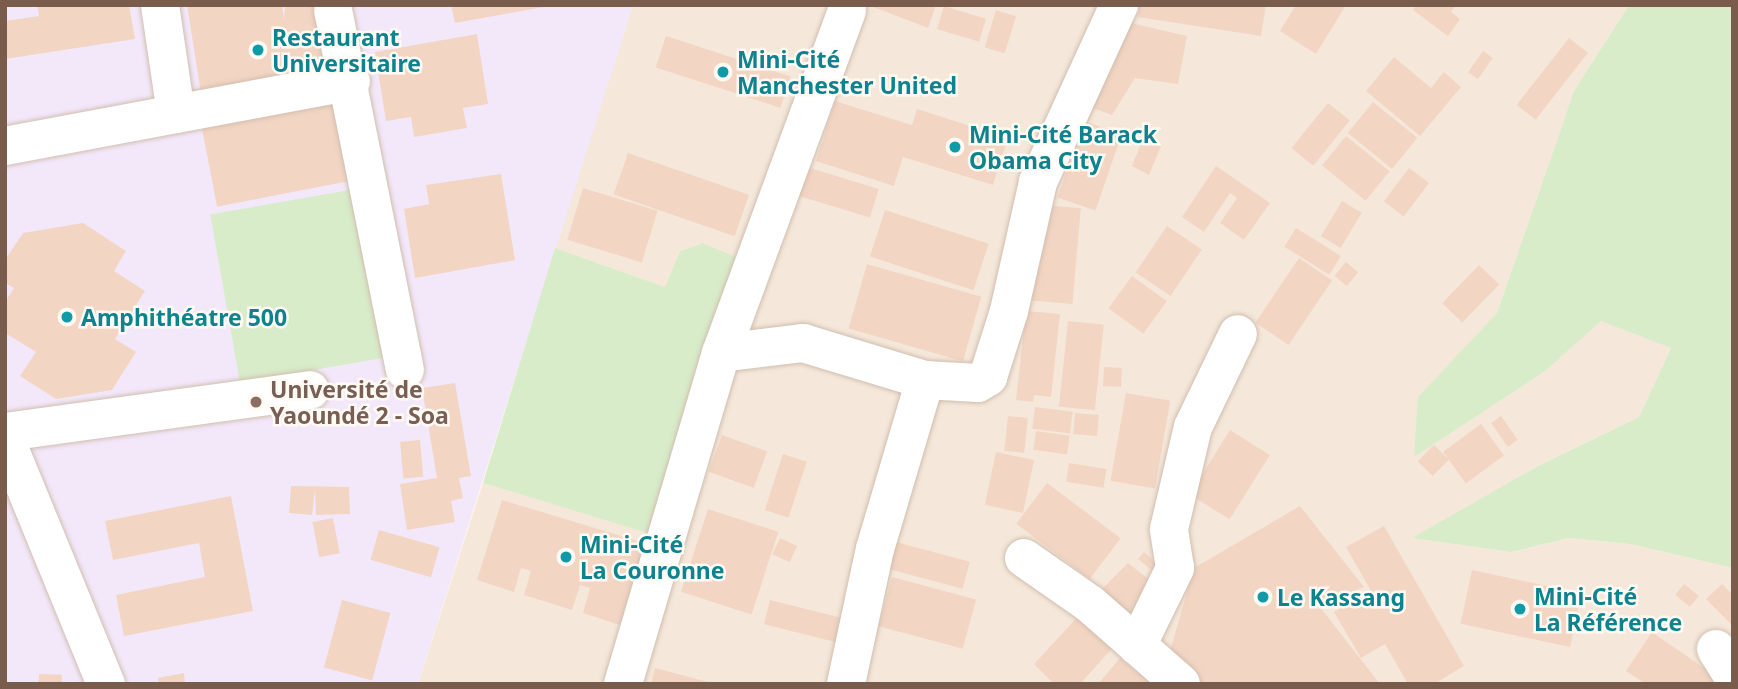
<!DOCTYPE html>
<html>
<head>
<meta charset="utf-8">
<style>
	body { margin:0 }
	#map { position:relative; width:1738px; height:689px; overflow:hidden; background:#fdf6ec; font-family:"Noto Sans",sans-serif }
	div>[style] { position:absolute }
	.residential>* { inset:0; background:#f5e8da }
	.education>* { inset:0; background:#f3e8fa }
	.green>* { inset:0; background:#d8ecc9; transform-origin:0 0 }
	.building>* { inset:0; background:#f3d5c3; transform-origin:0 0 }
	.roads { filter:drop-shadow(0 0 2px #d1beb0) drop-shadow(0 0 2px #d1beb0) }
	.minor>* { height:38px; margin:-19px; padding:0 19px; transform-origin:19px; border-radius:19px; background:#fff }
	.dots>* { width:19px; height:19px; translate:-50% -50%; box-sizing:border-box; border:4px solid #fffaf3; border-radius:50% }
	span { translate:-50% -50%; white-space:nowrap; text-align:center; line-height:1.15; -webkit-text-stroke:5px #fffaf3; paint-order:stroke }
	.culture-label { font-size:23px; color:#0d838f; font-weight:700 }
	.left { translate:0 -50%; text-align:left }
	.education-label { font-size:23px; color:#785e54; font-weight:700 }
	.frame { position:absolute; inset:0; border:7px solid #7a5c4d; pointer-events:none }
</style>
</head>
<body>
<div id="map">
	<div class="residential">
		<i style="clip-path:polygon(633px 5px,1629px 5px,1574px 91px,1497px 313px,1419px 397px,1415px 456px,1544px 372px,1601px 320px,1671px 348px,1639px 417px,1538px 466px,1413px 538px,1511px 552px,1569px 538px,1630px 544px,1733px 568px,1733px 684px,418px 684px,483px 483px,660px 536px,703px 243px,680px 251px,665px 287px,555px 248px)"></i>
	</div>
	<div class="education">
		<i style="clip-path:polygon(5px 5px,633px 5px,418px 684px,5px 684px)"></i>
	</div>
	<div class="green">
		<i style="clip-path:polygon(1629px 5px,1733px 5px,1733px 568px,1630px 544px,1569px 538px,1511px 552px,1412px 538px,1538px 466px,1639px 417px,1671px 348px,1601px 321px,1544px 372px,1414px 457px,1418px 397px,1497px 313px,1574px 91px)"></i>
		<i style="left:361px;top:188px;width:171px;height:153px;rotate:80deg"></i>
		<i style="clip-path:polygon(703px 243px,742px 260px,661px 537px,483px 483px,555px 248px,665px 287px,680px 251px)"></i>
	</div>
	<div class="building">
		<i style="clip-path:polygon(37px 5px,129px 5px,135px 39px,5px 59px,5px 21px,39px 16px)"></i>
		<i style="clip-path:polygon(187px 5px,282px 5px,284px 20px,285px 5px,314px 5px,326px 80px,202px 100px)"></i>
		<i style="clip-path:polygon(451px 5px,544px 5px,544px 7px,455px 23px)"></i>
		<i style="clip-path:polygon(868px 5px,936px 5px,928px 28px)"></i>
		<i style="clip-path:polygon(1139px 5px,1266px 5px,1261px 36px,1138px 17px)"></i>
		<i style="clip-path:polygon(1296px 5px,1346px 5px,1316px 54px,1280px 31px)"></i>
		<i style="clip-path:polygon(1416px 5px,1456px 5px,1451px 12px,1460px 19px,1448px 36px,1413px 10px)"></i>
		<i style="left:944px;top:6px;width:44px;height:24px;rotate:17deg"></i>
		<i style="left:996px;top:10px;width:21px;height:39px;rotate:17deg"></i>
		<i style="clip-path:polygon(1118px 20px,1187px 36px,1178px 84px,1135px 78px,1112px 115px,1079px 103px)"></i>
		<i style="clip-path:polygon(477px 34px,488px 104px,463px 108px,467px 128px,414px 137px,411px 117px,386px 121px,375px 52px)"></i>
		<i style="left:666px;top:36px;width:131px;height:33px;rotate:18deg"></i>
		<i style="left:1569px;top:38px;width:24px;height:85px;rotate:38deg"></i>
		<i style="left:1483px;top:51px;width:12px;height:26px;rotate:35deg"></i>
		<i style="clip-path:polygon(1394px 57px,1431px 88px,1444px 72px,1461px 87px,1420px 136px,1366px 91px)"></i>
		<i style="left:346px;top:94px;width:86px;height:148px;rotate:79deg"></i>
		<i style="clip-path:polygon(835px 101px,912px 125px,917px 109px,1008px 138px,993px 185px,903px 157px,894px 186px,816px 161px)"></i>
		<i style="left:1373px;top:102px;width:57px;height:40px;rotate:39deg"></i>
		<i style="left:1328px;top:103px;width:28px;height:58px;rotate:39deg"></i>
		<i style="left:1084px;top:121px;width:40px;height:81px;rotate:19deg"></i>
		<i style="left:1346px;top:136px;width:56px;height:38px;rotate:39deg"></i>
		<i style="clip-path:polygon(1142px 141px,1161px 146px,1149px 175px,1132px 166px)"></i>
		<i style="left:628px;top:153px;width:128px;height:44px;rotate:19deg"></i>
		<i style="clip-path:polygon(1216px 166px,1270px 203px,1244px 240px,1220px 223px,1237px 198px,1230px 193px,1204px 232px,1182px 217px)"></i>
		<i style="left:807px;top:167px;width:75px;height:30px;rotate:17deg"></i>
		<i style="left:1409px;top:168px;width:25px;height:42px;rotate:37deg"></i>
		<i style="clip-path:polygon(501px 174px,515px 260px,415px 278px,404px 209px,429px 204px,426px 185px)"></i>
		<i style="left:583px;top:188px;width:78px;height:54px;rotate:17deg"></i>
		<i style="left:1342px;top:201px;width:23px;height:41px;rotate:31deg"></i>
		<i style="left:1032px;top:204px;width:49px;height:96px;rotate:5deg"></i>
		<i style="left:885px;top:210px;width:109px;height:49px;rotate:18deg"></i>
		<i style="clip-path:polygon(83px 223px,126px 251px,114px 271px,145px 291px,115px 339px,136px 352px,112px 390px,56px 399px,20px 376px,36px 352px,5px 333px,5px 302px,14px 288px,5px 283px,5px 260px,23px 233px)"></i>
		<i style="left:1167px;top:226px;width:42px;height:56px;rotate:34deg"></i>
		<i style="left:1296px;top:228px;width:53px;height:22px;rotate:32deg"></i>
		<i style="left:1299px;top:258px;width:40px;height:78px;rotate:34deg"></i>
		<i style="left:1346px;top:262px;width:16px;height:18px;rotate:40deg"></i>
		<i style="left:867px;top:264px;width:119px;height:67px;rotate:16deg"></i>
		<i style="left:1479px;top:265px;width:28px;height:53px;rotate:44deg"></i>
		<i style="left:1132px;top:276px;width:43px;height:40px;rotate:36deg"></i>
		<i style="clip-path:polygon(1026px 311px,1060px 314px,1051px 397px,1034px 395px,1033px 402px,1016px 400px)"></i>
		<i style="left:1068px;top:321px;width:36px;height:86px;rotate:6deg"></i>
		<i style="left:1104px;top:367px;width:18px;height:19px;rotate:3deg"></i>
		<i style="clip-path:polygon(455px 383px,471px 476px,459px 478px,463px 498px,451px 501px,455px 522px,407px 530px,400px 484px,437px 478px,422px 388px)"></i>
		<i style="left:1126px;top:393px;width:45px;height:89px;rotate:10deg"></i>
		<i style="left:1035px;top:407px;width:38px;height:22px;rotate:7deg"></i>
		<i style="left:1075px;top:413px;width:24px;height:21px;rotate:5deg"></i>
		<i style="left:1008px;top:416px;width:20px;height:35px;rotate:6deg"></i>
		<i style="left:1501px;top:416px;width:29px;height:12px;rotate:55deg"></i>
		<i style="left:1481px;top:424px;width:39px;height:47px;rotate:54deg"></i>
		<i style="left:1230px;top:430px;width:47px;height:76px;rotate:32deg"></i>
		<i style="left:1036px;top:431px;width:34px;height:19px;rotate:8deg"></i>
		<i style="left:722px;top:435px;width:48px;height:39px;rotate:20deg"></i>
		<i style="left:420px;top:440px;width:37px;height:20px;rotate:85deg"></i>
		<i style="left:1434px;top:445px;width:21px;height:23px;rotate:45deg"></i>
		<i style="left:996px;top:452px;width:39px;height:54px;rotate:12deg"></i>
		<i style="left:783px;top:454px;width:25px;height:59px;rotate:18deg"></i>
		<i style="left:1069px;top:463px;width:38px;height:19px;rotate:9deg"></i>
		<i style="left:1047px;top:483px;width:92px;height:51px;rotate:37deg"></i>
		<i style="clip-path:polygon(291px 486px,349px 487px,350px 514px,316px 515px,315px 489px,312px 515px,289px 513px)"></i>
		<i style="clip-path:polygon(231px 496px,253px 611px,124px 636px,116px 595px,205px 577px,199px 543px,113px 560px,105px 521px)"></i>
		<i style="clip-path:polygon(502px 500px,651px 545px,626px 627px,583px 613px,590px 588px,580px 585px,572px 610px,524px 595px,531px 571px,521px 568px,514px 592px,477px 580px)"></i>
		<i style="clip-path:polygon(1300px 506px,1364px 587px,1320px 607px,1380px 684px,1201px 684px,1168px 658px,1194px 568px)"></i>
		<i style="left:708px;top:509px;width:74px;height:87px;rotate:18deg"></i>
		<i style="left:333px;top:518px;width:36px;height:21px;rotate:79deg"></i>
		<i style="clip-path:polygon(1384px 526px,1464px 666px,1434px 684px,1408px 684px,1385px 644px,1361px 658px,1334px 612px,1371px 591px,1346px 547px)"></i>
		<i style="left:379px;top:530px;width:63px;height:31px;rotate:16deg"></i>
		<i style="left:780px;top:538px;width:19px;height:18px;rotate:25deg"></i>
		<i style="left:881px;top:538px;width:92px;height:28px;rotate:15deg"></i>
		<i style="left:1144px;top:552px;width:31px;height:9px;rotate:40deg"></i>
		<i style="clip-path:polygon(1128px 563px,1156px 585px,1132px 614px,1099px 592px)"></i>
		<i style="left:1472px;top:570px;width:112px;height:55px;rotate:12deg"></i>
		<i style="left:892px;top:577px;width:87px;height:51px;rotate:15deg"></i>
		<i style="left:1684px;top:584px;width:19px;height:14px;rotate:39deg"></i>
		<i style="clip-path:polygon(1722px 584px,1733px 595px,1733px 626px,1706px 599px)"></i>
		<i style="left:342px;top:600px;width:50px;height:70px;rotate:15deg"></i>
		<i style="left:770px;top:600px;width:89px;height:25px;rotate:14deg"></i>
		<i style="clip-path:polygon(1083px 611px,1117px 643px,1080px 684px,1054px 684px,1034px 664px)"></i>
		<i style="clip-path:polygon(1652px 632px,1727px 684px,1646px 684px,1626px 671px)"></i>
		<i style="clip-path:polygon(1120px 658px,1149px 682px,1148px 684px,1098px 684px)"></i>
		<i style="clip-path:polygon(655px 668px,712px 683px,712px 684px,651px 684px)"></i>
		<i style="clip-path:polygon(184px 673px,185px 684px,159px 684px,158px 678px)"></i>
		<i style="left:39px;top:674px;width:23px;height:10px;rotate:2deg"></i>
	</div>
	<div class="roads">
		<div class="minor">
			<i style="left:160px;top:5px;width:110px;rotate:81.6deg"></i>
			<i style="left:333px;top:10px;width:367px;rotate:78.7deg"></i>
			<i style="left:5px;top:146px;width:352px;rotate:-10.6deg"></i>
			<i style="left:721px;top:353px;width:83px;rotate:-7deg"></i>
			<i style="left:803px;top:343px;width:127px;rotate:16.9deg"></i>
			<i style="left:925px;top:380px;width:53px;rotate:3.2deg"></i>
			<i style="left:978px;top:383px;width:12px;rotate:-31deg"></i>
			<i style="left:988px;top:377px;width:69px;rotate:-72.3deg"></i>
			<i style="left:1009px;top:311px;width:132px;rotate:-77.3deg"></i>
			<i style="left:1038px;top:182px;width:195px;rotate:-65.4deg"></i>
			<i style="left:5px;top:432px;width:308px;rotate:-7.8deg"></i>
			<i style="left:5px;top:438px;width:266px;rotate:67.7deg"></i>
			<i style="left:1024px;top:558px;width:80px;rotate:34.9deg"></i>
			<i style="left:1090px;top:604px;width:121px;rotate:41.3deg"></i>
			<i style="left:1137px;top:646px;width:87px;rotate:-64deg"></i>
			<i style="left:1175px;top:568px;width:39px;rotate:-99deg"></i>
			<i style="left:1169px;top:529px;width:105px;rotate:-76.8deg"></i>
			<i style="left:1193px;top:427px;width:103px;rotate:-64.2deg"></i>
			<i style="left:1716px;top:649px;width:32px;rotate:58deg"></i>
			<i style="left:623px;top:684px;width:345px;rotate:-73.5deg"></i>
			<i style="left:721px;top:353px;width:365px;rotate:-69.8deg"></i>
			<i style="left:846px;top:684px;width:138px;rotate:-77.9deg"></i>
			<i style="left:875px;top:549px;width:176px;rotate:-73.5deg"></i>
		</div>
	</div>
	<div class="dots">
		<i style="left:258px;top:50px;background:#0f9aa8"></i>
		<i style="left:723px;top:72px;background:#0f9aa8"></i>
		<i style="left:955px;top:147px;background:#0f9aa8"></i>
		<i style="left:67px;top:317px;background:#0f9aa8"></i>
		<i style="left:256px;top:402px;background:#8d6e63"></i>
		<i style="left:566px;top:557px;background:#0f9aa8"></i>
		<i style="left:1263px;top:597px;background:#0f9aa8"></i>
		<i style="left:1520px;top:609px;background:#0f9aa8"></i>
	</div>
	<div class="culture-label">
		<span class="left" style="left:272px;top:50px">Restaurant<br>Universitaire</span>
		<span class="left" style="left:737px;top:72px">Mini-Cité<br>Manchester United</span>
		<span class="left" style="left:969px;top:147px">Mini-Cité Barack<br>Obama City</span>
		<span class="left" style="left:81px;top:317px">Amphithéatre 500</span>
		<span class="left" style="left:580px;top:557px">Mini-Cité<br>La Couronne</span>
		<span class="left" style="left:1534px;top:609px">Mini-Cité<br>La Référence</span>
		<span class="left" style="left:1277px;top:597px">Le Kassang</span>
	</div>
	<div class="education-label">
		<span class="left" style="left:270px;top:402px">Université de<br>Yaoundé 2 - Soa</span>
	</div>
	<div class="frame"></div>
</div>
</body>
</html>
